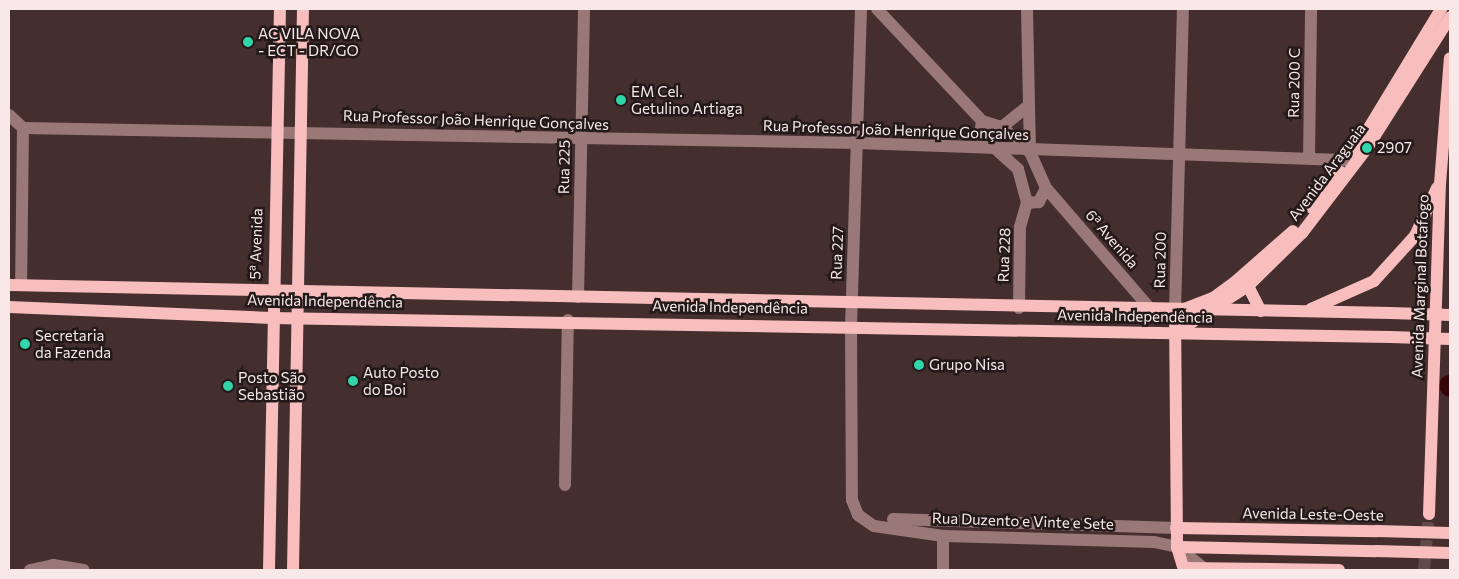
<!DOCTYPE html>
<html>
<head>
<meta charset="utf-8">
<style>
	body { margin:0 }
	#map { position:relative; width:1459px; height:579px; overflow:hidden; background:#452e2e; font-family:Commissioner,sans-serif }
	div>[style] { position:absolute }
	.river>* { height:21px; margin:-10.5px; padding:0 10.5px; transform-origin:10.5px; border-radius:10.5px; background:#350409 }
	.major-tunnel>* { height:12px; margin-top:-6px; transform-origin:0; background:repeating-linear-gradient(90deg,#604a4a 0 12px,transparent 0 18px) }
	.minor>* { height:12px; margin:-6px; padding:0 6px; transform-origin:6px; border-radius:6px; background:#9a7877 }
	.major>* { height:12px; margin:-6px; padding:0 6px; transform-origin:6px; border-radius:6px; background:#f7bebd }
	.major-bridge>* { height:12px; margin:-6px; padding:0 6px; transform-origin:6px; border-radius:6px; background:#f7bebd }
	.dots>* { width:14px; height:14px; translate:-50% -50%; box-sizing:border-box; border:2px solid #241919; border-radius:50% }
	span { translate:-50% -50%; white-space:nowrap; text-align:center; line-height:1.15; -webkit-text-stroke:5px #241919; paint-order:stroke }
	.poi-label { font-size:15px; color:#f8e9e8 }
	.left { translate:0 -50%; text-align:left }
	.street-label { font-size:15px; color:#f8e9e8 }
	.frame { position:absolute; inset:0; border:10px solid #f8e9e8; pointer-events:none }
</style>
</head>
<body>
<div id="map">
	<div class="river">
		<i style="left:1449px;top:385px;width:1px;rotate:45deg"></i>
	</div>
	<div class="major-tunnel">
		<i style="left:1424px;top:570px;width:56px;rotate:-84.9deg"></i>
	</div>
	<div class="minor">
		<i style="left:861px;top:9px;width:317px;rotate:91.8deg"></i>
		<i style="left:851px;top:326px;width:174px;rotate:89.7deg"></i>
		<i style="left:852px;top:500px;width:16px;rotate:68deg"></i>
		<i style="left:858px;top:515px;width:19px;rotate:35deg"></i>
		<i style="left:874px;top:526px;width:70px;rotate:8.2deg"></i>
		<i style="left:943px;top:536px;width:211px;rotate:1.6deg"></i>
		<i style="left:1154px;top:542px;width:24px;rotate:12deg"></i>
		<i style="left:1177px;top:547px;width:36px;rotate:38deg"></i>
		<i style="left:877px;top:9px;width:154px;rotate:46.8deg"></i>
		<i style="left:982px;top:121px;width:21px;rotate:17deg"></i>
		<i style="left:1002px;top:127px;width:38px;rotate:42deg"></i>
		<i style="left:1030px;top:152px;width:39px;rotate:66deg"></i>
		<i style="left:1046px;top:188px;width:16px;rotate:117deg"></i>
		<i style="left:1039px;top:202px;width:12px;rotate:175deg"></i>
		<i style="left:1027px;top:9px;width:143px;rotate:88.8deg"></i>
		<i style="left:9px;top:115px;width:19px;rotate:43deg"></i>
		<i style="left:23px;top:128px;width:157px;rotate:90.7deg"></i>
		<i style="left:982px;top:121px;width:14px;rotate:98deg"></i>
		<i style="left:980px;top:135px;width:51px;rotate:41.8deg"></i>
		<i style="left:1018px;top:169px;width:35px;rotate:75deg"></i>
		<i style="left:1002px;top:127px;width:32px;rotate:-39deg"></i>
		<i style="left:23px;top:128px;width:834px;rotate:1.03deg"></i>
		<i style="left:857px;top:143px;width:492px;rotate:2deg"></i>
		<i style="left:1309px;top:158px;width:149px;rotate:-89.2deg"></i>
		<i style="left:1046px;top:188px;width:164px;rotate:49.2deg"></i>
		<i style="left:578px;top:297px;width:288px;rotate:-88.8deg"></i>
		<i style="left:1019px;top:308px;width:81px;rotate:-89.3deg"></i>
		<i style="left:1020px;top:227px;width:25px;rotate:-74deg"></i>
		<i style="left:1175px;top:312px;width:303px;rotate:-88.5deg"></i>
		<i style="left:565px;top:485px;width:165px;rotate:-89deg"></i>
		<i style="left:893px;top:519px;width:283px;rotate:1.8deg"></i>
		<i style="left:943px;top:536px;width:34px;rotate:90deg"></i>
		<i style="left:30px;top:570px;width:24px;rotate:-12deg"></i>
		<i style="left:53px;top:565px;width:31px;rotate:9deg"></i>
	</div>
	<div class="major">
		<i style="left:1353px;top:154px;width:170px;rotate:-58.7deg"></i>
		<i style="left:1312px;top:208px;width:46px;rotate:-52.1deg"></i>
		<i style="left:9px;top:285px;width:1382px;rotate:1.16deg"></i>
		<i style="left:1248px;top:286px;width:28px;rotate:63deg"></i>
		<i style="left:9px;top:307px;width:262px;rotate:2.4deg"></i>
		<i style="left:271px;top:318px;width:1120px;rotate:0.97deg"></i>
		<i style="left:1184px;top:309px;width:31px;rotate:-21deg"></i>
		<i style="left:1213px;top:298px;width:27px;rotate:-36deg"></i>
		<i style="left:1235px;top:282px;width:77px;rotate:-41.3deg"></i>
		<i style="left:1311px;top:309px;width:69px;rotate:-24deg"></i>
		<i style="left:1374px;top:281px;width:61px;rotate:-47.7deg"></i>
		<i style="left:1415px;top:236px;width:53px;rotate:-65.4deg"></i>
		<i style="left:1175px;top:312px;width:235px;rotate:89.5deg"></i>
		<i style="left:1177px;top:547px;width:24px;rotate:73deg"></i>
		<i style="left:1174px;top:334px;width:88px;rotate:-33deg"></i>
		<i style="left:1248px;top:286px;width:76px;rotate:-44.5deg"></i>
		<i style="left:1302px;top:233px;width:107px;rotate:-52.6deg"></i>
		<i style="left:1367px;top:148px;width:155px;rotate:-57.6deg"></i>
		<i style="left:1429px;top:514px;width:330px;rotate:-88.1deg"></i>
		<i style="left:1440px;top:184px;width:126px;rotate:-85.5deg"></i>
		<i style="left:1176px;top:528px;width:201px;rotate:0.9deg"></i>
		<i style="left:1177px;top:547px;width:199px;rotate:1.2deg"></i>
		<i style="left:1184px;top:568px;width:155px;rotate:0.7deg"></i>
		<i style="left:269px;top:570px;width:561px;rotate:-88.88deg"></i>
		<i style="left:293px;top:570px;width:561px;rotate:-88.98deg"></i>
	</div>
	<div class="major-bridge">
		<i style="left:1391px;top:313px;width:59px;rotate:1.9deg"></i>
		<i style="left:1391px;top:337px;width:59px;rotate:1.9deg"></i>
		<i style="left:1377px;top:531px;width:73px;rotate:1.6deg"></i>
		<i style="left:1376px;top:551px;width:74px;rotate:1.5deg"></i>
	</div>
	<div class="dots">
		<i style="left:248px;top:42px;background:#32d4a9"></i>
		<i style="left:621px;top:100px;background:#32d4a9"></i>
		<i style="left:1367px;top:148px;background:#32d4a9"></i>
		<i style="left:25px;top:344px;background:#32d4a9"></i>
		<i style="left:919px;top:365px;background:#32d4a9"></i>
		<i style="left:353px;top:381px;background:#32d4a9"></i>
		<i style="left:228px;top:386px;background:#32d4a9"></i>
	</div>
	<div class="poi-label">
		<span class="left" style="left:258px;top:42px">AC VILA NOVA<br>- ECT - DR/GO</span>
		<span class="left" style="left:631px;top:100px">EM Cel.<br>Getulino Artiaga</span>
		<span class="left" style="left:1377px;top:148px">2907</span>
		<span class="left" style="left:35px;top:344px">Secretaria<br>da Fazenda</span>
		<span class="left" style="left:929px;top:365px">Grupo Nisa</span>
		<span class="left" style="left:363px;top:381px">Auto Posto<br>do Boi</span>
		<span class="left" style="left:238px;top:386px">Posto São<br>Sebastião</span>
	</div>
	<div class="street-label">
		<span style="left:1294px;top:83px;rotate:-89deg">Rua 200 C</span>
		<span style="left:476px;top:120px;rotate:2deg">Rua Professor João Henrique Gonçalves</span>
		<span style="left:896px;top:130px;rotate:2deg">Rua Professor João Henrique Gonçalves</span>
		<span style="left:564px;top:167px;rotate:-89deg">Rua 225</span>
		<span style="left:1327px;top:172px;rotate:-53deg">Avenida Araguaia</span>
		<span style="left:1112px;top:239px;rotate:49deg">6ª Avenida</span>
		<span style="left:256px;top:244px;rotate:-88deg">5ª Avenida</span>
		<span style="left:837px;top:253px;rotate:-88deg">Rua 227</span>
		<span style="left:1004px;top:255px;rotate:-88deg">Rua 228</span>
		<span style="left:1160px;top:260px;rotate:-89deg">Rua 200</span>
		<span style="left:1420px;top:286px;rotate:-88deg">Avenida Marginal Botafogo</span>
		<span style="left:325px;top:301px;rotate:1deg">Avenida Independência</span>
		<span style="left:730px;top:307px;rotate:1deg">Avenida Independência</span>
		<span style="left:1135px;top:316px;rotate:1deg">Avenida Independência</span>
		<span style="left:1313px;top:514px;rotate:1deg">Avenida Leste-Oeste</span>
		<span style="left:1023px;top:521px;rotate:2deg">Rua Duzento e Vinte e Sete</span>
	</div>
	<div class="frame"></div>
</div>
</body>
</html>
